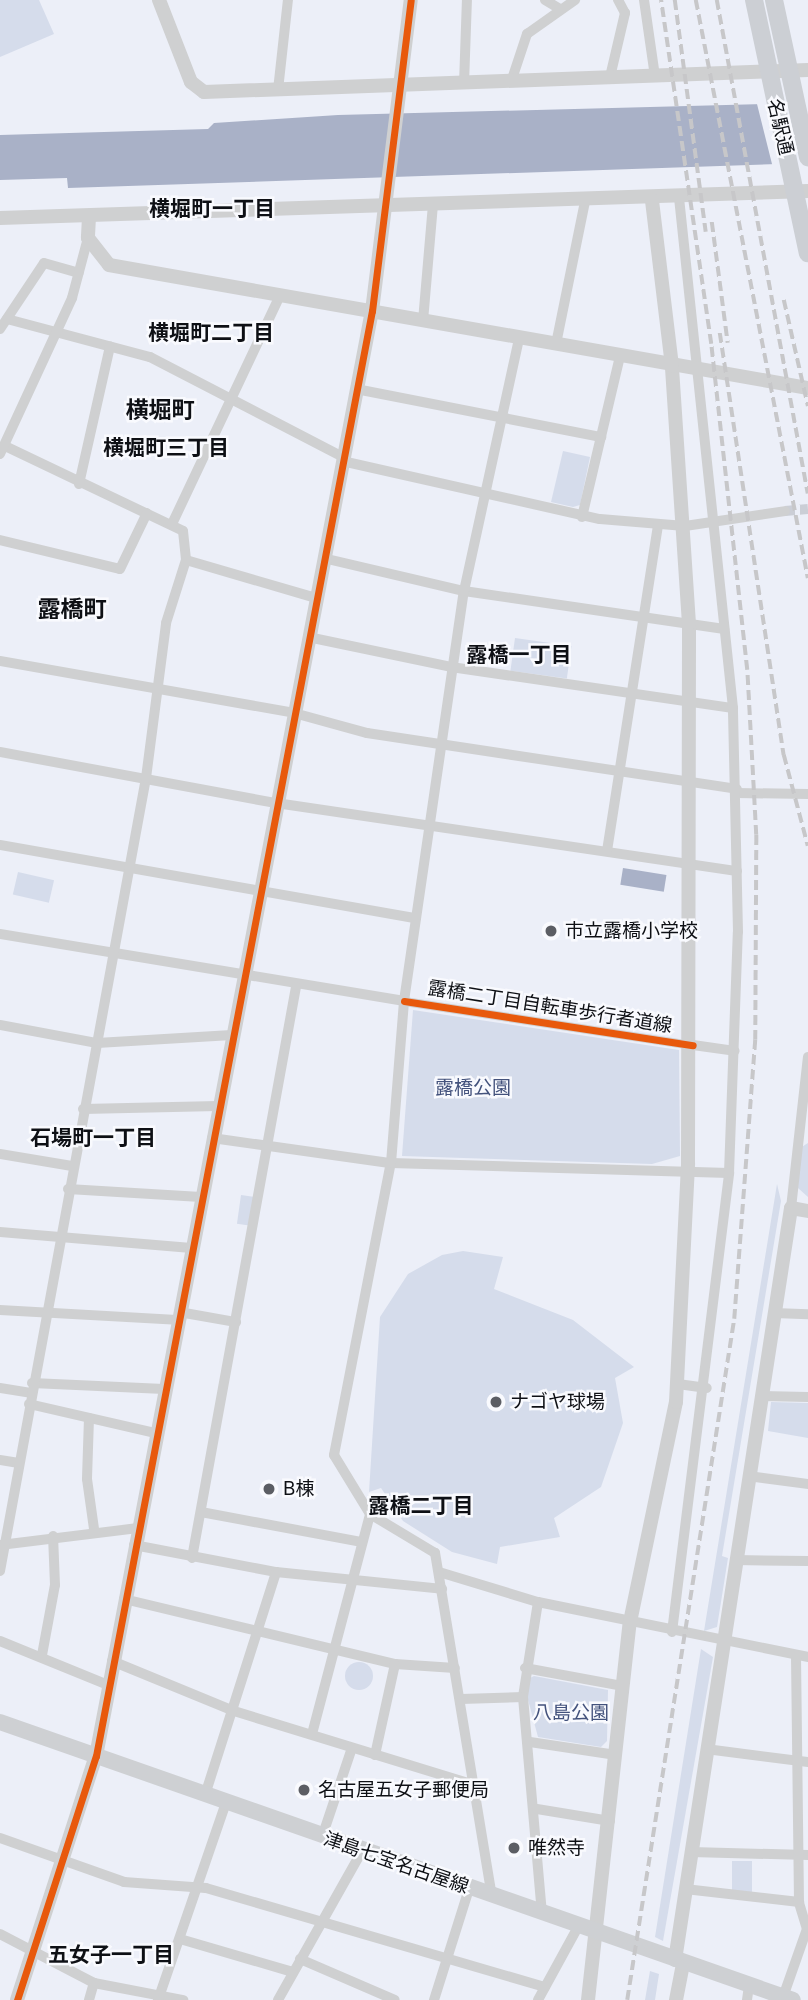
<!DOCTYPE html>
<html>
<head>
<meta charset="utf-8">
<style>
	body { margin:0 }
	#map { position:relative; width:808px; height:2000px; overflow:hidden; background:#eceff8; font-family:Inter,"Noto Sans JP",sans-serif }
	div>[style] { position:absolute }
	.green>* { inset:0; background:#d5dceb; transform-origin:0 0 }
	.round { border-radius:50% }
	.water>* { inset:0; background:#a9b1c7; transform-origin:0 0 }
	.pier>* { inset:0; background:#eceff8 }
	.minor-tunnel>* { height:10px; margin-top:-5px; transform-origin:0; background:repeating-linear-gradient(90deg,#cbced6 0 10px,transparent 0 15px) }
	.pedestrian>* { height:9px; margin:-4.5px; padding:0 4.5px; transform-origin:4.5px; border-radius:4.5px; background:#cfd0d1 }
	.minor>* { height:10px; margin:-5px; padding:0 5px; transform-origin:5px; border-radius:5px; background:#cfd0d1 }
	.tertiary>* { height:14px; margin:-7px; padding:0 7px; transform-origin:7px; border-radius:7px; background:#cfd0d1 }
	.secondary>* { height:16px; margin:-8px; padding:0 8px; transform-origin:8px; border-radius:8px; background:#ced0d3 }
	.primary>* { height:18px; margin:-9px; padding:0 9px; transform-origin:9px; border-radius:9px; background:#cccfd4 }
	.rail>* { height:3.5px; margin-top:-1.75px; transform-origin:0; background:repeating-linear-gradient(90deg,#c7c7c9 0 10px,transparent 0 15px) }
	.cycleway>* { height:7px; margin:-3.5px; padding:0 3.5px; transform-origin:3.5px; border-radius:3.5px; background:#e8590c }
	.dots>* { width:19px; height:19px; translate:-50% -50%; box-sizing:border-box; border:4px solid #f9fafe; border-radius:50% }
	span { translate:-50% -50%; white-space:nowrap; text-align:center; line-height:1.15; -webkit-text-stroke:5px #f9fafe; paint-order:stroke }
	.street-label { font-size:19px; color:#0e1015 }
	.poi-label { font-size:19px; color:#0e1015 }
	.left { translate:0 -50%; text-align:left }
	.park-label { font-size:19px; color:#43527c }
	.neighbourhood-label { font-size:21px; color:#0e1015; font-weight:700 }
	.quarter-label { font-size:23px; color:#0e1015; font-weight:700 }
</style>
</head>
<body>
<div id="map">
	<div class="green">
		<i style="clip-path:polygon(0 0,39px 0,54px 34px,0 57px)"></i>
		<i style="clip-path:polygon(563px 451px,590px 457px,580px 505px,573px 507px,551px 502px)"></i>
		<i style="left:515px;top:638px;width:57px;height:33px;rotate:8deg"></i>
		<i style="left:18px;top:872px;width:37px;height:23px;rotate:13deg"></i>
		<i style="clip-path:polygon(413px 1010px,679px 1050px,680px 1156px,652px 1164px,402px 1156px)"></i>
		<i style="clip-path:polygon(808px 1143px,808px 1197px,798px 1188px,800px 1148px)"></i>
		<i style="clip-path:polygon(777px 1184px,781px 1201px,722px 1556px,728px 1558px,717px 1627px,704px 1631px)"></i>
		<i style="left:241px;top:1195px;width:14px;height:29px;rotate:8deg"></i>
		<i style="clip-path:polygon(463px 1251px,503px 1257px,494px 1289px,573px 1320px,634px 1367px,615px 1378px,623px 1423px,601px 1487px,554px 1518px,560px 1537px,500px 1547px,497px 1564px,452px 1552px,403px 1521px,381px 1488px,369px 1492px,380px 1317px,408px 1274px,442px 1255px)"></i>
		<i style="clip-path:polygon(771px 1402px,808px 1403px,808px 1438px,768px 1431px)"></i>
		<i style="clip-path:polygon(701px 1649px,713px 1657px,663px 1941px,655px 1937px)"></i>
		<i class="round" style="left:345px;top:1662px;width:28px;height:28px"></i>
		<i style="clip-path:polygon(534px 1676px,608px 1690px,607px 1741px,601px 1747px,538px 1737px,527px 1696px,528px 1679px)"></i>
		<i style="left:732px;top:1861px;width:20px;height:33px"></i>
		<i style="clip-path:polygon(650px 1971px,659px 1974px,655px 2000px,645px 2000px)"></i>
	</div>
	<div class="water">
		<i style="clip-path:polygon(808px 103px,808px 163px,68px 188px,67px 178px,0 180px,0 135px,208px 129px,214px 123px,338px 115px)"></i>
		<i style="left:623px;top:868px;width:44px;height:17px;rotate:9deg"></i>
	</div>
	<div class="pier">
		<i style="clip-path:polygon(808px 99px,808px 167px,773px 168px,756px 100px)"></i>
	</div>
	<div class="minor-tunnel">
		<i style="left:785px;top:511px;width:23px;rotate:-5deg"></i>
	</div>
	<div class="pedestrian">
		<i style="left:404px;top:1001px;width:292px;rotate:8.7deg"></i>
	</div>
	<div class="minor">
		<i style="left:545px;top:0;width:17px;rotate:31deg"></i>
		<i style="left:644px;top:0;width:77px;rotate:81.8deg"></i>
		<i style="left:610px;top:77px;width:66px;rotate:-76.8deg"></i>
		<i style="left:625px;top:13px;width:15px;rotate:-118deg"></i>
		<i style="left:511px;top:82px;width:51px;rotate:-71.6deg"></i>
		<i style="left:527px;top:34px;width:59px;rotate:-35.3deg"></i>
		<i style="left:464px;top:84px;width:84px;rotate:-88deg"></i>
		<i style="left:278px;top:90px;width:91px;rotate:-83.7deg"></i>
		<i style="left:7px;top:319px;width:148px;rotate:14.9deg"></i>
		<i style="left:150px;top:357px;width:217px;rotate:27.4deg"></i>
		<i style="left:423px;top:321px;width:117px;rotate:-85.1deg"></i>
		<i style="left:0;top:329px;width:79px;rotate:-56.3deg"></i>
		<i style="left:44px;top:263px;width:36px;rotate:16deg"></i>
		<i style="left:556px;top:344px;width:145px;rotate:-78.5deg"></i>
		<i style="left:356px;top:389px;width:250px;rotate:11.1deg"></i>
		<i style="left:5px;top:446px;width:197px;rotate:25.5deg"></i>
		<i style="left:183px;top:531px;width:29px;rotate:84deg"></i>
		<i style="left:186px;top:560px;width:135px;rotate:16.3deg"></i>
		<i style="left:0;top:454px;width:172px;rotate:-65.2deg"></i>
		<i style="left:72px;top:298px;width:62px;rotate:-75.1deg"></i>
		<i style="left:342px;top:461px;width:264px;rotate:12.7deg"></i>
		<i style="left:600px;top:519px;width:85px;rotate:4.7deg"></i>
		<i style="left:685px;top:526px;width:101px;rotate:-8.5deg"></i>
		<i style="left:79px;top:484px;width:141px;rotate:-77.3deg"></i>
		<i style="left:582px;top:517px;width:165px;rotate:-76.7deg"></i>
		<i style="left:172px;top:524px;width:252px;rotate:-64.7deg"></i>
		<i style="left:0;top:540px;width:123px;rotate:13.6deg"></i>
		<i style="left:120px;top:569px;width:62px;rotate:-64.3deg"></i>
		<i style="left:323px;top:558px;width:145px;rotate:13.2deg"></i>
		<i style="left:464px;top:591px;width:263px;rotate:8.3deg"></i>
		<i style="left:308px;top:637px;width:146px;rotate:11.8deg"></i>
		<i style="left:451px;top:667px;width:285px;rotate:8.3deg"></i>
		<i style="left:0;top:661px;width:299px;rotate:10deg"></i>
		<i style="left:294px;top:713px;width:76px;rotate:15.3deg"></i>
		<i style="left:367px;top:733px;width:374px;rotate:8.6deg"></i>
		<i style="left:0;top:752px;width:281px;rotate:10.5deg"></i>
		<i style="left:276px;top:803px;width:466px;rotate:8.4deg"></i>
		<i style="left:737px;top:793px;width:71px;rotate:0.8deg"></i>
		<i style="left:0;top:845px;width:422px;rotate:10deg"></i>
		<i style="left:607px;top:851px;width:330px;rotate:-81.1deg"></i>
		<i style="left:0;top:934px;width:410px;rotate:9.4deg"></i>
		<i style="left:0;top:1025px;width:99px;rotate:10.5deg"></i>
		<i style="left:97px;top:1043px;width:135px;rotate:-3.4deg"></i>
		<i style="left:693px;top:1045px;width:42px;rotate:8.1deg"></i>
		<i style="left:83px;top:1109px;width:135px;rotate:-1.3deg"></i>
		<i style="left:212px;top:1138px;width:181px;rotate:8deg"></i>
		<i style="left:391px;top:1163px;width:338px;rotate:1.7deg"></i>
		<i style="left:0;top:1154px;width:73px;rotate:9.5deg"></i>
		<i style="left:68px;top:1189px;width:133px;rotate:3.4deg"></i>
		<i style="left:791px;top:1208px;width:152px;rotate:-83.6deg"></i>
		<i style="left:0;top:1232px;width:192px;rotate:4.8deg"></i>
		<i style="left:0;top:1310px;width:177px;rotate:3.2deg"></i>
		<i style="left:179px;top:1312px;width:58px;rotate:10deg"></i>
		<i style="left:774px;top:1313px;width:34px;rotate:2deg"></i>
		<i style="left:32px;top:1383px;width:132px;rotate:2.6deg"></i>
		<i style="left:678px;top:1384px;width:29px;rotate:8deg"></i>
		<i style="left:0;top:1388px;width:31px;rotate:9deg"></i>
		<i style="left:761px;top:1396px;width:47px;rotate:1.2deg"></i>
		<i style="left:29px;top:1404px;width:130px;rotate:12.9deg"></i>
		<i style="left:89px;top:1418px;width:61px;rotate:91.9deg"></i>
		<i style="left:87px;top:1479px;width:50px;rotate:82deg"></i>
		<i style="left:0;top:1460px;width:19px;rotate:9deg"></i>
		<i style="left:748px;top:1476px;width:61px;rotate:7.6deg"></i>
		<i style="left:201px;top:1512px;width:164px;rotate:10.6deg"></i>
		<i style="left:0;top:1545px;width:139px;rotate:-7deg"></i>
		<i style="left:134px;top:1545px;width:145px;rotate:10.8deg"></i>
		<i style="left:276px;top:1572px;width:167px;rotate:5.8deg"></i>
		<i style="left:192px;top:1558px;width:580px;rotate:-79.68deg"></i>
		<i style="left:735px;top:1560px;width:73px;rotate:0.8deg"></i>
		<i style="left:0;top:1571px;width:806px;rotate:-79.57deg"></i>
		<i style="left:146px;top:778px;width:156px;rotate:-82.6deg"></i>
		<i style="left:166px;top:623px;width:66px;rotate:-72.4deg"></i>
		<i style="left:439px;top:1572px;width:103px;rotate:16.9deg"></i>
		<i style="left:538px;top:1602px;width:276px;rotate:11.5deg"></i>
		<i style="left:124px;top:1599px;width:279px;rotate:13.5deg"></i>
		<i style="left:395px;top:1664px;width:60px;rotate:3.8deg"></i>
		<i style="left:538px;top:1602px;width:96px;rotate:99deg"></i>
		<i style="left:523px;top:1697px;width:218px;rotate:85deg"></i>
		<i style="left:672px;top:1632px;width:463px;rotate:-82.9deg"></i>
		<i style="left:729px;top:1173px;width:241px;rotate:-87.9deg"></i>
		<i style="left:738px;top:932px;width:224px;rotate:-91.3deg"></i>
		<i style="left:733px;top:708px;width:513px;rotate:-96.04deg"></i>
		<i style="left:0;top:1641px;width:117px;rotate:22.2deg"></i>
		<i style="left:42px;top:1655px;width:71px;rotate:-79.5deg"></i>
		<i style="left:55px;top:1585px;width:49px;rotate:-92.3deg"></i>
		<i style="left:112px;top:1661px;width:132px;rotate:22.3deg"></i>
		<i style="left:234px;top:1711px;width:251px;rotate:17.1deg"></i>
		<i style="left:525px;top:1668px;width:100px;rotate:10.4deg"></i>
		<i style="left:461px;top:1699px;width:62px;rotate:-1.8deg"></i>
		<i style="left:312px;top:1734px;width:228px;rotate:-75.2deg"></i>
		<i style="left:530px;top:1742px;width:87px;rotate:8.6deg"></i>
		<i style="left:706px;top:1749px;width:103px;rotate:7.3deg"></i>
		<i style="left:375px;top:1755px;width:93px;rotate:-77.6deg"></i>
		<i style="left:205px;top:1795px;width:234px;rotate:-72.3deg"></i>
		<i style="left:537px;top:1809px;width:74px;rotate:9.3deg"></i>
		<i style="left:322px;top:1837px;width:94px;rotate:-71.4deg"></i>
		<i style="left:0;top:1838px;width:132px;rotate:19.5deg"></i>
		<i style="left:124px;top:1882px;width:82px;rotate:4.2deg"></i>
		<i style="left:206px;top:1888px;width:353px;rotate:16.3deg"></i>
		<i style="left:691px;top:1852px;width:117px;rotate:1.5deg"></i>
		<i style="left:685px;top:1889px;width:115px;rotate:6.5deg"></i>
		<i style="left:492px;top:1897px;width:349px;rotate:-99.4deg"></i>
		<i style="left:435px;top:1553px;width:76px;rotate:-149deg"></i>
		<i style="left:370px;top:1514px;width:69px;rotate:-121.4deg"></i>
		<i style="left:334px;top:1455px;width:298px;rotate:-79deg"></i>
		<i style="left:391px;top:1163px;width:163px;rotate:-85.4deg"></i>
		<i style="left:404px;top:1001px;width:414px;rotate:-81.7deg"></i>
		<i style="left:464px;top:591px;width:259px;rotate:-77.7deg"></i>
		<i style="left:0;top:1934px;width:106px;rotate:27.5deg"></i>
		<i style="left:94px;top:1983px;width:91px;rotate:10.8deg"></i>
		<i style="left:180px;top:1939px;width:118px;rotate:16.3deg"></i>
		<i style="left:300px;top:1959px;width:103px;rotate:23.3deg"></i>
		<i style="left:783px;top:1997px;width:72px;rotate:-70.6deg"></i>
		<i style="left:807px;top:1929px;width:28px;rotate:-107deg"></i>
		<i style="left:799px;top:1902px;width:246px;rotate:-90.7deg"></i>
		<i style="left:89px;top:2000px;width:18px;rotate:-74deg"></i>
		<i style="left:158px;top:2000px;width:208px;rotate:-71deg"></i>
		<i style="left:278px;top:2000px;width:171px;rotate:-60.6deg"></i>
		<i style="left:434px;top:2000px;width:116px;rotate:-72.5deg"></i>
		<i style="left:538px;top:2000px;width:83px;rotate:-61.3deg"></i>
		<i style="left:747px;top:2000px;width:15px;rotate:-82deg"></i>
	</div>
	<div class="tertiary">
		<i style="left:159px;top:0;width:88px;rotate:68.7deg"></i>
		<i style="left:191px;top:82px;width:16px;rotate:38deg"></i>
		<i style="left:204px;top:92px;width:604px;rotate:-2.09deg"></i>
		<i style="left:89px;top:217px;width:21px;rotate:93deg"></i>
		<i style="left:88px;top:238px;width:34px;rotate:52deg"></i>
		<i style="left:109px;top:265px;width:710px;rotate:9.98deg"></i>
		<i style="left:0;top:218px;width:808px;rotate:-1.91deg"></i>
		<i style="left:675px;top:1960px;width:761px;rotate:-81.23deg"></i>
		<i style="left:791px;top:1208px;width:17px;rotate:10deg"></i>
		<i style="left:17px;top:2000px;width:256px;rotate:-72.1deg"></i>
		<i style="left:96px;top:1756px;width:1471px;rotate:-79.19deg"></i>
		<i style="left:372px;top:311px;width:313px;rotate:-82.9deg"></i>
		<i style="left:588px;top:2000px;width:380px;rotate:-83.7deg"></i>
		<i style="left:630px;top:1622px;width:225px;rotate:-78.2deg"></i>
		<i style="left:676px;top:1402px;width:239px;rotate:-87.1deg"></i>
		<i style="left:688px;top:1163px;width:539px;rotate:-89.89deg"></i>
		<i style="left:689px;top:624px;width:259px;rotate:-93.8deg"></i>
		<i style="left:672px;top:366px;width:167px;rotate:-96.9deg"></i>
		<i style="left:676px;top:2000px;width:38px;rotate:-79deg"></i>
	</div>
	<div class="secondary">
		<i style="left:0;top:1722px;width:840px;rotate:19.32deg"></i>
	</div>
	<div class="primary">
		<i style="left:754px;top:0;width:259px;rotate:78deg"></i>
		<i style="left:774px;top:0;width:161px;rotate:77.8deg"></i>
	</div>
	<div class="rail">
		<i style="left:675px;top:0;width:234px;rotate:82.4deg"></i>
		<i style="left:696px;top:0;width:589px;rotate:79.03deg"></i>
		<i style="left:717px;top:0;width:502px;rotate:79.56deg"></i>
		<i style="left:712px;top:222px;width:122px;rotate:82.5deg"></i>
		<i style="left:784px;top:300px;width:109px;rotate:77.2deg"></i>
		<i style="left:720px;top:333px;width:427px;rotate:81.4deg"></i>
		<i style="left:784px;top:755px;width:94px;rotate:75.2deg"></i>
		<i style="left:627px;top:2000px;width:689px;rotate:-81.07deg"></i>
		<i style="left:734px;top:1319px;width:280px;rotate:-85.7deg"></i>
		<i style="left:755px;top:1040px;width:205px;rotate:-89.7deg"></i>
		<i style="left:756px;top:835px;width:165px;rotate:-93.1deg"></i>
		<i style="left:747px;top:670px;width:328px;rotate:-96.3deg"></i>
		<i style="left:711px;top:344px;width:348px;rotate:-98.3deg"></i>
	</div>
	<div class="cycleway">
		<i style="left:404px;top:1001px;width:292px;rotate:8.7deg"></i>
		<i style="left:17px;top:2000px;width:256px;rotate:-72.1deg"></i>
		<i style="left:96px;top:1756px;width:1471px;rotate:-79.19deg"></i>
		<i style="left:372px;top:311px;width:313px;rotate:-82.9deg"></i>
	</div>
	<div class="dots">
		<i style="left:551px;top:931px;background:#5c5e64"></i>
		<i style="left:496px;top:1402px;background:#5c5e64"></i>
		<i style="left:269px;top:1489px;background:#5c5e64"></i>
		<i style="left:304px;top:1790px;background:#5c5e64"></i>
		<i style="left:514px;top:1848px;background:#5c5e64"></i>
	</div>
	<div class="street-label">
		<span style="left:780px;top:127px;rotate:77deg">名駅通</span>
		<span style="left:550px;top:1007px;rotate:9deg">露橋二丁目自転車歩行者道線</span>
		<span style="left:396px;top:1863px;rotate:19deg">津島七宝名古屋線</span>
	</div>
	<div class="poi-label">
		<span class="left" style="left:565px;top:931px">市立露橋小学校</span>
		<span class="left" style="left:510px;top:1402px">ナゴヤ球場</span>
		<span class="left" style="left:283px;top:1489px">B棟</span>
		<span class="left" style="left:318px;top:1790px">名古屋五女子郵便局</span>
		<span class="left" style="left:528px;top:1848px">唯然寺</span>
	</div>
	<div class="park-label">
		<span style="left:473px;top:1088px">露橋公園</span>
		<span style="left:571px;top:1713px">八島公園</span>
	</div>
	<div class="neighbourhood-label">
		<span style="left:212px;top:209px">横堀町一丁目</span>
		<span style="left:211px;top:333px">横堀町二丁目</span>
		<span style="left:166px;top:448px">横堀町三丁目</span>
		<span style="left:519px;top:655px">露橋一丁目</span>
		<span style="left:93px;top:1138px">石場町一丁目</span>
		<span style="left:421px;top:1506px">露橋二丁目</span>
		<span style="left:111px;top:1955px">五女子一丁目</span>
	</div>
	<div class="quarter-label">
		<span style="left:160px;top:410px">横堀町</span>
		<span style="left:72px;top:609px">露橋町</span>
	</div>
</div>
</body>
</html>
